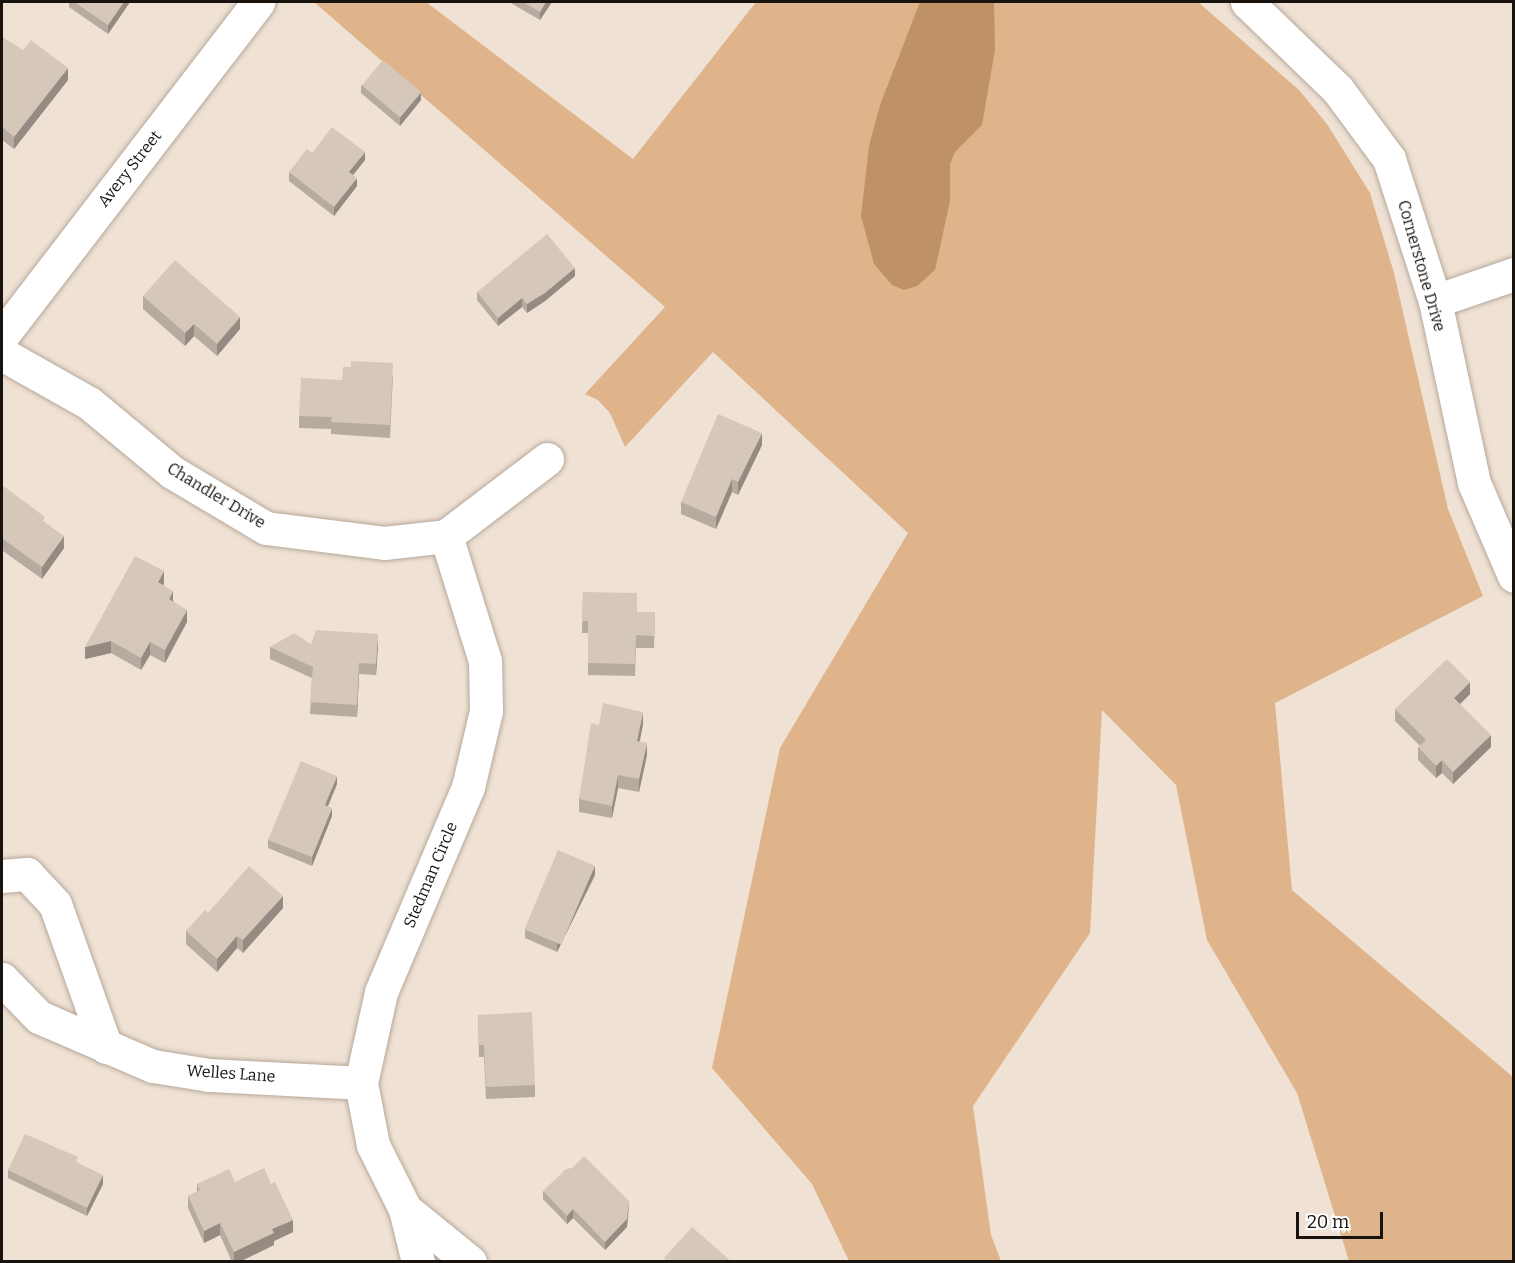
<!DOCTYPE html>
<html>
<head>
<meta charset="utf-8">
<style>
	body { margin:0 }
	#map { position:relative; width:1515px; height:1263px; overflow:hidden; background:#efe1d3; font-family:Bitter,serif }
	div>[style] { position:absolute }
	.green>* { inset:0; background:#dfb48b }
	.water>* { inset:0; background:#bf9266 }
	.roads { filter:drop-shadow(0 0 2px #b6a89c) drop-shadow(0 0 2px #b6a89c) }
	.minor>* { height:33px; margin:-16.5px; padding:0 16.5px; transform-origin:16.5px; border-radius:16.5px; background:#fff }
	.major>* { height:33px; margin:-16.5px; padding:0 16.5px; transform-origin:16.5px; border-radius:16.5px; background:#fff }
	.wall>* { inset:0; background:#b7aba0 }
	.shaded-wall>* { inset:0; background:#958b82 }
	.building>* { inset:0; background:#d5c7ba; transform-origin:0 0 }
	span { translate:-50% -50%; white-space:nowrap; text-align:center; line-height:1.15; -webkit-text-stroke:4.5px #fff; paint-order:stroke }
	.street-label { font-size:16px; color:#18130f }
	.frame { position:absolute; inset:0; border:3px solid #18130f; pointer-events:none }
	.scale { position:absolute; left:1296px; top:1212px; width:87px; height:27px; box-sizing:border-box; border:3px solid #18130f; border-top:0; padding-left:8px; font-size:18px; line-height:21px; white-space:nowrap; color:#18130f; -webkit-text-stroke:4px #fff; paint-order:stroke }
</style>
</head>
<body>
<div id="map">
	<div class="green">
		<i style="clip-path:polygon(314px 2px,426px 2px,633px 159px,756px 2px,1198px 2px,1299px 90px,1327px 124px,1370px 193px,1394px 273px,1448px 509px,1483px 596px,1275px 703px,1292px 890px,1513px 1077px,1513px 1261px,1349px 1261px,1297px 1093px,1207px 940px,1176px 785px,1102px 710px,1090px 933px,973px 1106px,991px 1235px,1001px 1261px,849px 1261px,812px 1184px,712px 1068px,780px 748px,908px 533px,713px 352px,625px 447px,610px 413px,598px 400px,585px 394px,665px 307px)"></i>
	</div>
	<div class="water">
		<i style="clip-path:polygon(920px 2px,994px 2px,995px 50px,982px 125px,955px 152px,950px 164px,950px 201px,935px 270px,917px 286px,904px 290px,892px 285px,874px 264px,861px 216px,869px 146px,880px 105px)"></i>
	</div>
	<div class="roads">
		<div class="minor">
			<i style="left:1247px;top:2px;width:127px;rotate:44deg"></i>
			<i style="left:1338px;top:90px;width:86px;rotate:53.5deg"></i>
			<i style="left:1389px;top:159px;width:149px;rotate:72.1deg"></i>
			<i style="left:1435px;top:301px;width:186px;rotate:77.9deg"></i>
			<i style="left:1474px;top:483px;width:101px;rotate:66.7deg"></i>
			<i style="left:1435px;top:301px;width:83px;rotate:-18.9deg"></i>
			<i style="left:2px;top:354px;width:100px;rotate:29.4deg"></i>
			<i style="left:89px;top:403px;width:108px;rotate:39.7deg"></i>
			<i style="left:172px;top:472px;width:109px;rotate:30.8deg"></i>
			<i style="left:266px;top:528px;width:119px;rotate:7.2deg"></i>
			<i style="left:384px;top:543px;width:62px;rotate:-6.4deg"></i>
			<i style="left:446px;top:536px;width:127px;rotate:-37.3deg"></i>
			<i style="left:2px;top:876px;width:25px;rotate:-5deg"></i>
			<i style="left:27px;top:874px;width:41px;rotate:47deg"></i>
			<i style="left:55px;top:904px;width:152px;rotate:70.4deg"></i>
			<i style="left:2px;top:979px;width:53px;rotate:45.8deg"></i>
			<i style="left:39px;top:1017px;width:124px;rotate:23.3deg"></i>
			<i style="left:153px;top:1066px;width:57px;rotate:9.1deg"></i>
			<i style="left:209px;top:1075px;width:152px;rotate:3deg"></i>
			<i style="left:405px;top:1209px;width:84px;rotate:39.2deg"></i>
			<i style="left:418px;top:1262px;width:55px;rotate:-103.8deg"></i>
			<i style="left:405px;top:1209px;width:72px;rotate:-116.6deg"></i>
			<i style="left:373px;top:1145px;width:63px;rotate:-101deg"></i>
			<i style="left:361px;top:1083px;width:93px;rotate:-77.6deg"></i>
			<i style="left:381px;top:992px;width:223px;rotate:-67deg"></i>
			<i style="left:468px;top:787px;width:78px;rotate:-76.7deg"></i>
			<i style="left:486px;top:711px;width:50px;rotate:-91.1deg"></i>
			<i style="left:485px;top:661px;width:131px;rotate:-107.3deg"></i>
		</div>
		<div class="major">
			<i style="left:2px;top:336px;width:421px;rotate:-52.5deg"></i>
		</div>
	</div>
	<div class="wall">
		<i style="clip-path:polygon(69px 2px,130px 2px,108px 34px,69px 7px)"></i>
		<i style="clip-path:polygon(509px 2px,552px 2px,540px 20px)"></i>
		<i style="clip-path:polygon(2px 37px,68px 80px,14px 149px,2px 140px)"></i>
		<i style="clip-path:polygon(361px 85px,421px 100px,400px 126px,361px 93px)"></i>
		<i style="clip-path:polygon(312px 153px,365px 160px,353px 175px,357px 186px,334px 216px,289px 181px,289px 172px)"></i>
		<i style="clip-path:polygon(575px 276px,545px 301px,527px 313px,522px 307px,498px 326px,477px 300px,477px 292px)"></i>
		<i style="clip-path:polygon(143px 296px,240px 329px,217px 356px,194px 336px,185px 346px,143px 309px)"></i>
		<i style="clip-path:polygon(393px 376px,390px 438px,331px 434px,331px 429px,299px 428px,299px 416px,342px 380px)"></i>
		<i style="clip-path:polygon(762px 445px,738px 495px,732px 492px,716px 529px,681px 514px,681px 502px)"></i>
		<i style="clip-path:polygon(2px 485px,45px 523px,64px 548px,42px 579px,3px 551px,2px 553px)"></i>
		<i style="clip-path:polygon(164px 584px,163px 585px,187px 622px,165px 663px,150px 655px,141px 670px,111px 653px,85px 659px)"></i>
		<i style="clip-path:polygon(583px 592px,637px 612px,655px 612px,654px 648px,636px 648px,635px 676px,588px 675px,588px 633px,582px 633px)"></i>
		<i style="clip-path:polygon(311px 644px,378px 645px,376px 675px,359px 674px,357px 717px,310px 714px,312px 678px,270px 659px,270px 647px)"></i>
		<i style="clip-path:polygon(1470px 694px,1460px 704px,1491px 747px,1453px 784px,1442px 773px,1436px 778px,1418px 760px,1418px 747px,1420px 746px,1395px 721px,1395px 709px)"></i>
		<i style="clip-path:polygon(643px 724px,640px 741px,647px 755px,639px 792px,618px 788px,612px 818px,579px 812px,579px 799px,599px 725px)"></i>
		<i style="clip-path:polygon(337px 784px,328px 806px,332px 816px,312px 866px,268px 848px,268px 840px)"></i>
		<i style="clip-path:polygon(595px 875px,557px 952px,525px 938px,525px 929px)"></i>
		<i style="clip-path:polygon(283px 908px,243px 953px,237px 948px,217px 972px,186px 944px,186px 931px,208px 913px)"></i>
		<i style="clip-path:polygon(478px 1015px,535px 1085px,535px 1097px,486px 1099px,484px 1057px,479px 1057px)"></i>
		<i style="clip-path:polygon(78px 1163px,103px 1184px,87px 1216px,8px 1178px,8px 1170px)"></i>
		<i style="clip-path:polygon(235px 1182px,293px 1232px,274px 1241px,274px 1245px,239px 1262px,232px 1262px,220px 1235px,204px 1243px,188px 1208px,188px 1196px,197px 1192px,197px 1184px)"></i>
		<i style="clip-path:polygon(543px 1191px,629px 1209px,627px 1227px,605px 1250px,573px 1218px,567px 1224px,543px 1199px)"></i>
	</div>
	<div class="shaded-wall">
		<i style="clip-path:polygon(124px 2px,130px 2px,108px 34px,108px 25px)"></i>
		<i style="clip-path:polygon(546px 2px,552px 2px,540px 20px,540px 12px)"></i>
		<i style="clip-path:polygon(68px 68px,68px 80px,14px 149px,14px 137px)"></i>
		<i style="clip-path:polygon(421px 92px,421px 100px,400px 126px,400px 117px)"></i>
		<i style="clip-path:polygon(365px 152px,365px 160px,349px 180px,349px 172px)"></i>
		<i style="clip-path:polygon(357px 178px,357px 186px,334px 216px,334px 207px)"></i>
		<i style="clip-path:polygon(575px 268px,575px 276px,545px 301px,527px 313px,527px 304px)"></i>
		<i style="clip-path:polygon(522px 298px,522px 307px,498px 326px,498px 318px)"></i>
		<i style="clip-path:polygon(240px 317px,240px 329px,217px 356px,217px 344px)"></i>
		<i style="clip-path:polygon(194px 324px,194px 336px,185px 346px,185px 333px)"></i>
		<i style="clip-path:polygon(762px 433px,762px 445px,738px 495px,738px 482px)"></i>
		<i style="clip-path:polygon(732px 479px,732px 492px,716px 529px,716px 517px)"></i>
		<i style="clip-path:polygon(64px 536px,64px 548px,42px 579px,42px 567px)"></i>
		<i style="clip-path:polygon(3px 539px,3px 551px,2px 553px,2px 541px)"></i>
		<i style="clip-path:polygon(164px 571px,164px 584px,158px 594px,158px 582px)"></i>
		<i style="clip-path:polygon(173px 591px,173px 603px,169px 599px)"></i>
		<i style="clip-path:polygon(187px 610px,187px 622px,165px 663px,165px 650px)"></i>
		<i style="clip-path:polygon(378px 634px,378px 645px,376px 675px,376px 664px)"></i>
		<i style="clip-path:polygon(111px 641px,111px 653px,85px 659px,85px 647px)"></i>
		<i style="clip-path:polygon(150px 642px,150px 655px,141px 670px,141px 658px)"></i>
		<i style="clip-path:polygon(359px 663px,359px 674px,357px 717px,357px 705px)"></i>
		<i style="clip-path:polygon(1470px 682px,1470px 694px,1454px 710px,1454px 698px)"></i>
		<i style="clip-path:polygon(643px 712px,643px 724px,637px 753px,637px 741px)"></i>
		<i style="clip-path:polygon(1491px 735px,1491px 747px,1453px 784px,1453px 772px)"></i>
		<i style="clip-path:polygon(647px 743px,647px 755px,639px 792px,639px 779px)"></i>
		<i style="clip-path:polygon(1442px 760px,1442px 773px,1436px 778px,1436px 766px)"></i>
		<i style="clip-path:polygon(618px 775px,618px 788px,612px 818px,612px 806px)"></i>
		<i style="clip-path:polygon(337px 776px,337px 784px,325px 813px,325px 805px)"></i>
		<i style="clip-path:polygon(332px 808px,332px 816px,312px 866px,312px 857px)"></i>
		<i style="clip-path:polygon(595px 866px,595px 875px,557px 952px,557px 944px)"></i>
		<i style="clip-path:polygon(283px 896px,283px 908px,243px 953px,243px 940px)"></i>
		<i style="clip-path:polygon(237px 936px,237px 948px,217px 972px,217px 959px)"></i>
		<i style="clip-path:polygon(103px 1175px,103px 1184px,87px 1216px,87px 1208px)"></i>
		<i style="clip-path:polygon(629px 1201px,627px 1227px,605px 1250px,605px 1242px)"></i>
		<i style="clip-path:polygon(573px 1209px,573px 1218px,567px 1224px,567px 1216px)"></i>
		<i style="clip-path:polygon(293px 1220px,293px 1232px,274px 1241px,274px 1245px,239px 1262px,234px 1262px,234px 1252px,272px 1229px)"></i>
		<i style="clip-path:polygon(220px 1223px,220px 1235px,204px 1243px,204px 1231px)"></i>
	</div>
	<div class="building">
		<i style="clip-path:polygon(74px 2px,124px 2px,108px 25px)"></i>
		<i style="clip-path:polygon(523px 2px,546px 2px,540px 12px)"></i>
		<i style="clip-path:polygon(2px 37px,23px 50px,31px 40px,68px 68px,14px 137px,2px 127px)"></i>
		<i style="left:383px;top:60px;width:50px;height:33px;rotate:40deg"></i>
		<i style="clip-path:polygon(332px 127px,365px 152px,349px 172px,357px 178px,334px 207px,289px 172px,307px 149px,312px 153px)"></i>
		<i style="clip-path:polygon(547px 234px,575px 268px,545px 293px,527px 304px,522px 298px,498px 318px,477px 292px)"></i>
		<i style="clip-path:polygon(175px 260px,240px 317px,217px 344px,194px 324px,185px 333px,143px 296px)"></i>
		<i style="clip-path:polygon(351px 361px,393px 363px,390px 425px,331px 422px,332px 417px,299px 416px,301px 378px,342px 380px,343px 367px,351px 367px)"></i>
		<i style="clip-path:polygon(718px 414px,762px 433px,738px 482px,732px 479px,716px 517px,681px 502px)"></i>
		<i style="clip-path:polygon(2px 485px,45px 517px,43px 521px,64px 536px,42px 567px,3px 539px,2px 541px)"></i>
		<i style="clip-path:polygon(135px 556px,164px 571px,158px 582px,173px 591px,169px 599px,187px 610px,165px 650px,150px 642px,141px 658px,111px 641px,85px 647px)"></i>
		<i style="clip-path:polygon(583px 592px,637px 593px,637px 612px,655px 612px,654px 636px,636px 635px,635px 664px,588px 663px,588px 621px,582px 621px)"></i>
		<i style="clip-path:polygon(316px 630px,378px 634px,376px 664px,359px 663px,357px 705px,310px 702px,313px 667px,270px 647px,294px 633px,311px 644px)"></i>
		<i style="clip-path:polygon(1447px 659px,1470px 682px,1454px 698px,1491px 735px,1453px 772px,1442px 760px,1436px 766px,1418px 747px,1426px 740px,1395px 709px)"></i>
		<i style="clip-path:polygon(603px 703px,643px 712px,637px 741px,647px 743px,639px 779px,618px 775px,612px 806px,579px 799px,591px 723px,599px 725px)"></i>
		<i style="clip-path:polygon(301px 761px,337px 776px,325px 805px,332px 808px,312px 857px,268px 840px)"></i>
		<i style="left:558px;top:850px;width:40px;height:86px;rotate:23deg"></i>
		<i style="clip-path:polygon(249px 866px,283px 896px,243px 940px,237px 936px,217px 959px,186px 931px,205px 910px,208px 913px)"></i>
		<i style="clip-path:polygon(532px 1012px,535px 1085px,486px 1087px,484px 1045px,479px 1045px,478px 1015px)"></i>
		<i style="clip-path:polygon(25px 1134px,78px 1157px,76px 1162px,103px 1175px,87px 1208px,8px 1170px)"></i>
		<i style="clip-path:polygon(584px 1156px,629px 1201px,627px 1219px,605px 1242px,573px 1209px,567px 1216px,543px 1191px,566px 1169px,572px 1168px)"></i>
		<i style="clip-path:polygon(264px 1168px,271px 1184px,275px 1182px,293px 1220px,272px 1229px,274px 1233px,234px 1252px,220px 1223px,204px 1231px,188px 1196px,200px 1190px,197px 1184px,229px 1169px,235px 1182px)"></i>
		<i style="clip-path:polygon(692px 1227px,732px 1262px,668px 1262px,664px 1258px)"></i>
	</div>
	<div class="street-label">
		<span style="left:130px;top:169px;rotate:-52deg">Avery Street</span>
		<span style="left:1421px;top:266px;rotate:74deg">Cornerstone Drive</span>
		<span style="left:216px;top:496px;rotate:31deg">Chandler Drive</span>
		<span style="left:431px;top:875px;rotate:-67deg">Stedman Circle</span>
		<span style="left:231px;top:1074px;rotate:4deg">Welles Lane</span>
	</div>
	<div class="frame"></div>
	<div class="scale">20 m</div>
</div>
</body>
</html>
